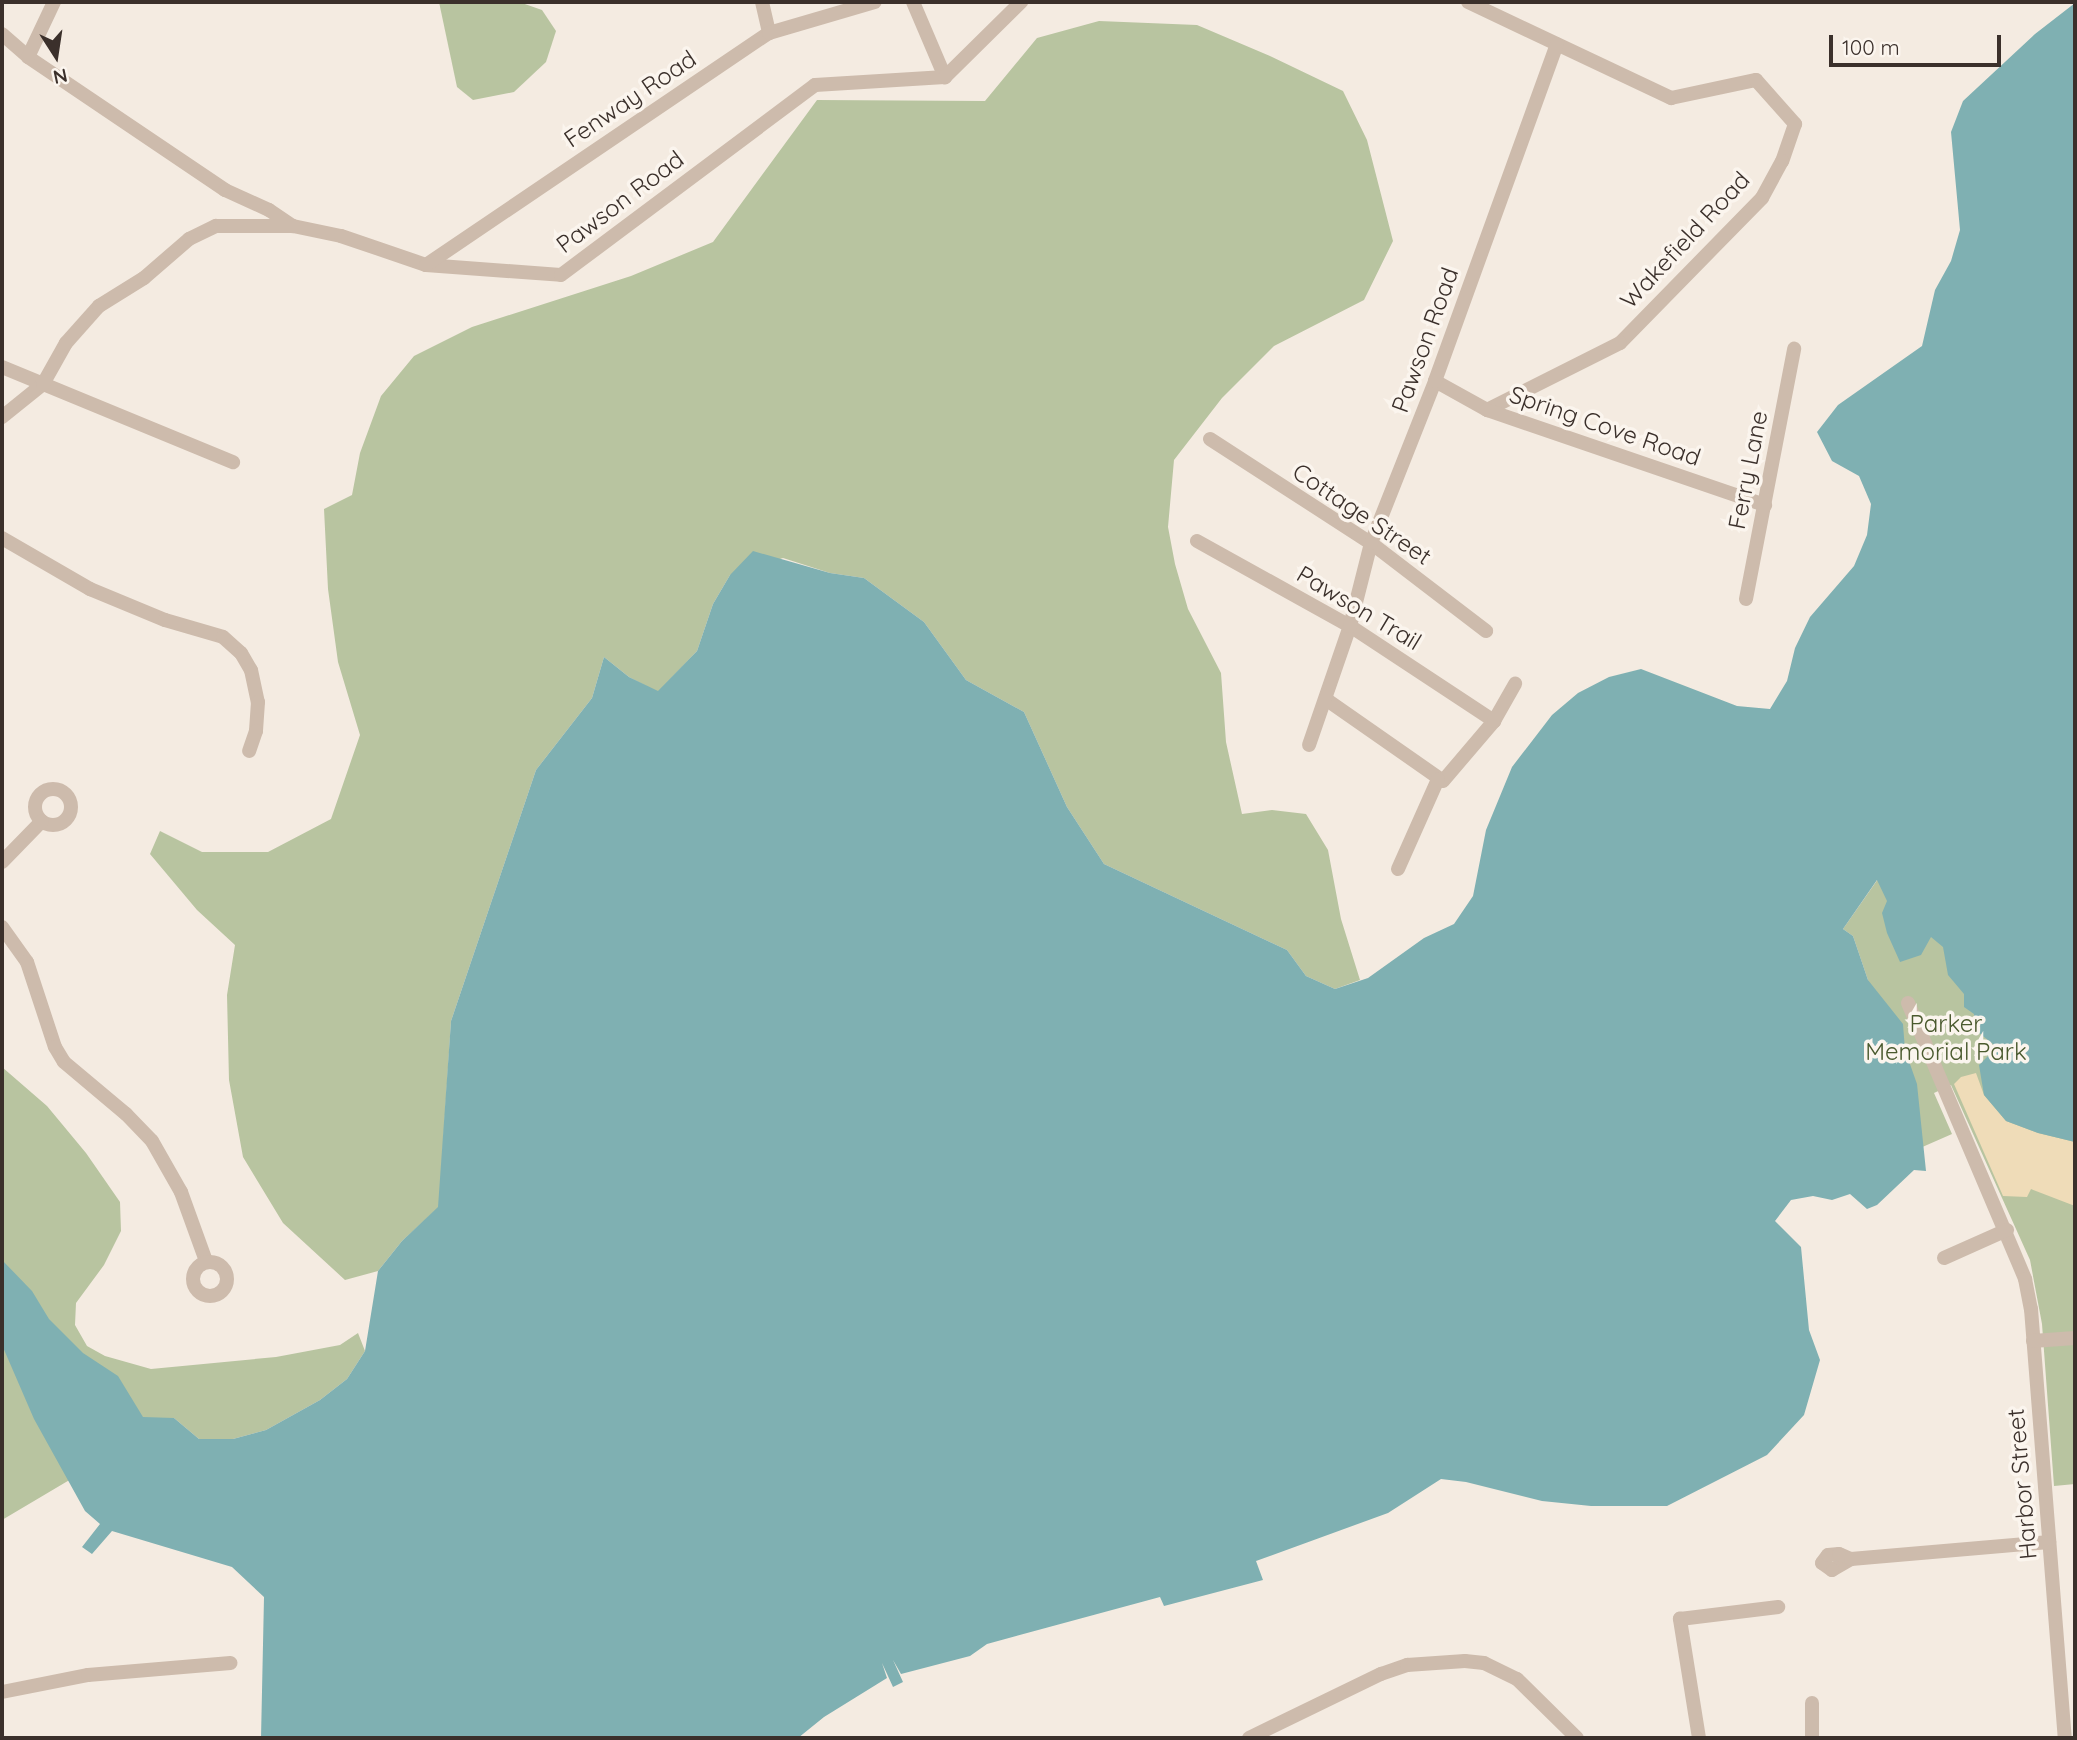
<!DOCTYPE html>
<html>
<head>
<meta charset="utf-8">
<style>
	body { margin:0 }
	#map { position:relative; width:2077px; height:1740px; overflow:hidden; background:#f4ebe1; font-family:Quicksand,sans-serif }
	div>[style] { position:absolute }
	.green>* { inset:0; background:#b8c4a0 }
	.sand>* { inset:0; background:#efdcb8 }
	.water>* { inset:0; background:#7fb0b2 }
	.minor>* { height:14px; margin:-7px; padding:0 7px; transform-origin:7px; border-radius:7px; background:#cdbbac }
	.minor>.ring { margin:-7px; padding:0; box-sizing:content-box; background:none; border:14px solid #cdbbac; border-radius:50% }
	span { translate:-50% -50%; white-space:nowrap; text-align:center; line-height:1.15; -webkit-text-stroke:7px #fbf5ee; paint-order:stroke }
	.street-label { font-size:24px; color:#3b302b }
	.park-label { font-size:24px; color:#4a5a2e }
	.frame { position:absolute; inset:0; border:4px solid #3b302b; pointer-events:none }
	.north { position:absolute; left:21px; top:21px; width:70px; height:70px; -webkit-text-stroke:5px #fbf5ee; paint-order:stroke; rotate:168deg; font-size:19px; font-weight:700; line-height:28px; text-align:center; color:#3b302b }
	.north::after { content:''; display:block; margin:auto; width:24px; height:32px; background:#3b302b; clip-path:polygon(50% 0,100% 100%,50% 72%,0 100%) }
	.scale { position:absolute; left:1829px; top:35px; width:172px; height:32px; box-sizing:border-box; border:4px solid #3b302b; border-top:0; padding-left:9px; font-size:21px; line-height:24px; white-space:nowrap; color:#3b302b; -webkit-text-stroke:5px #fbf5ee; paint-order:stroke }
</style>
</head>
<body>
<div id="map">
	<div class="green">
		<i style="clip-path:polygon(439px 2px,519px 2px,542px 10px,556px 31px,546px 62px,514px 92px,473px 100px,457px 87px)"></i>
		<i style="clip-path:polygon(1099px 21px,1197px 25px,1270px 56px,1343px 91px,1367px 140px,1393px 241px,1364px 300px,1274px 346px,1222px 398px,1174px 460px,1168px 527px,1175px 564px,1188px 609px,1221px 673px,1226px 742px,1242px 814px,1272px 810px,1306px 814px,1328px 850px,1341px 919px,1360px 980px,1335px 989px,1306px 976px,1287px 950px,1104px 864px,1067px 807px,1024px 712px,966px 680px,924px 622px,864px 578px,830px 573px,783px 558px,730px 575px,713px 604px,697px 651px,658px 692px,629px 677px,604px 657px,592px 698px,536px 770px,451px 1021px,439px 1207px,402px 1241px,378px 1271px,345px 1280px,283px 1223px,243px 1157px,229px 1080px,227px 995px,235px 945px,197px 910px,150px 854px,160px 831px,202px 852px,268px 852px,331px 819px,360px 735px,338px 662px,328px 589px,324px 509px,352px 495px,360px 453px,381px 396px,414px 356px,472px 327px,631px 276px,713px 242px,817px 100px,985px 101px,1037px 38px)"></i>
		<i style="clip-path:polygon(1878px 879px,1940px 932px,2075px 1134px,2075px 1484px,2054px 1486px,2042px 1324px,2030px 1260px,1951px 1085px,1934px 1093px,1952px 1134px,1911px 1152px,1868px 980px,1853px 936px,1843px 929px)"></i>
		<i style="clip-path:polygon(2px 1067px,47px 1106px,86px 1153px,120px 1202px,121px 1231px,104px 1265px,76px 1303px,75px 1325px,87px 1346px,105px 1356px,151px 1369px,276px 1357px,340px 1345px,358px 1333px,365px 1351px,347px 1379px,320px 1400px,266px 1430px,233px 1439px,199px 1439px,174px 1418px,2px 1520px)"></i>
	</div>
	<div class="sand">
		<i style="clip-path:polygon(1976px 1073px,1984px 1095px,2006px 1121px,2038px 1133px,2075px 1142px,2075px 1206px,2031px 1189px,2027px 1197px,2003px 1196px,1954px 1084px,1961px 1077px)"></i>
	</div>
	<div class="water">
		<i style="clip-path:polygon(2075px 3px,2075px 1142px,2038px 1133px,2006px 1121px,1984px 1095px,1979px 1065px,1991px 1053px,1993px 1044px,1974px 1029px,1974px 1014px,1964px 1007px,1964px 994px,1948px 975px,1943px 947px,1931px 937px,1921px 955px,1900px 962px,1887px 933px,1882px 913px,1887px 901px,1877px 880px,1843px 929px,1853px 936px,1868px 980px,1903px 1024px,1905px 1050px,1917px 1084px,1926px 1171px,1914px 1170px,1877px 1205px,1867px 1209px,1850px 1194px,1832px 1200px,1813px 1196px,1791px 1200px,1775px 1221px,1801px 1247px,1809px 1330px,1820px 1360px,1804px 1415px,1767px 1455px,1667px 1506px,1591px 1506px,1542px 1501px,1466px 1482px,1441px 1479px,1388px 1513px,1256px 1561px,1263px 1580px,1164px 1606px,1160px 1597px,987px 1644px,970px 1656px,901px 1674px,893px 1660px,903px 1682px,893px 1687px,882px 1663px,887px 1678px,824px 1717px,798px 1738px,261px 1738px,264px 1597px,232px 1567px,112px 1531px,92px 1554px,82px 1547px,100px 1524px,85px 1511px,34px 1419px,2px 1345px,2px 1260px,32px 1291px,49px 1319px,83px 1353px,118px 1376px,143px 1417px,174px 1418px,199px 1439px,233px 1439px,266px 1430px,320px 1400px,347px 1379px,365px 1351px,378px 1271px,402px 1241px,438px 1207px,451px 1021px,536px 770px,592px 698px,604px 657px,629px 677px,658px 691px,697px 651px,713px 604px,730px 575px,753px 551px,830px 573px,864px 578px,924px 622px,966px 680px,1024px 712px,1067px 807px,1104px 864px,1287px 950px,1306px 976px,1335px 989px,1368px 978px,1424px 938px,1454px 924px,1473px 896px,1486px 830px,1512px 767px,1552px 715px,1578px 693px,1609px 677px,1641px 669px,1737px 706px,1770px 709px,1787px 681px,1795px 648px,1810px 617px,1854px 566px,1867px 535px,1871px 504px,1859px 476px,1832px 461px,1817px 432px,1838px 405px,1922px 346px,1935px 290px,1951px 261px,1960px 230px,1951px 132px,1963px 101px,2035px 34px)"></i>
	</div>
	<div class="minor">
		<i style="left:762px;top:2px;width:32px;rotate:77deg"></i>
		<i style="left:913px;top:2px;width:82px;rotate:66.9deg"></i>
		<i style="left:1468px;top:2px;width:225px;rotate:25.3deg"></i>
		<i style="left:1671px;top:98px;width:87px;rotate:-12deg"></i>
		<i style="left:1756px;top:80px;width:59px;rotate:48.4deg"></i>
		<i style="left:1795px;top:124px;width:39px;rotate:109deg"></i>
		<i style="left:1782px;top:161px;width:42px;rotate:118.4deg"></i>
		<i style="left:1762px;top:198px;width:203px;rotate:134.4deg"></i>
		<i style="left:1620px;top:343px;width:149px;rotate:153.3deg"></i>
		<i style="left:2px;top:34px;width:35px;rotate:41deg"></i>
		<i style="left:28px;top:57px;width:238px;rotate:34deg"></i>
		<i style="left:225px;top:190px;width:48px;rotate:24.4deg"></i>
		<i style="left:269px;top:210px;width:29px;rotate:34deg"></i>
		<i style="left:293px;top:226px;width:49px;rotate:11.8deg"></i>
		<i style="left:341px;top:236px;width:90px;rotate:18.8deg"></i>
		<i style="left:426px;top:265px;width:135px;rotate:4.2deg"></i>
		<i style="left:561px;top:275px;width:317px;rotate:-36.8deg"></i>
		<i style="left:815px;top:85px;width:130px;rotate:-3.5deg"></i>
		<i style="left:945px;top:77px;width:107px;rotate:-44.6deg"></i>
		<i style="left:28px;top:57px;width:61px;rotate:-64.7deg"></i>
		<i style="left:426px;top:265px;width:414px;rotate:-34.1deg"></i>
		<i style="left:769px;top:33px;width:110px;rotate:-16.3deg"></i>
		<i style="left:2px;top:367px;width:250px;rotate:22.4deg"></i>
		<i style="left:1435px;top:381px;width:60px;rotate:29.1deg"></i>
		<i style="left:1487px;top:410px;width:294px;rotate:18.9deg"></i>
		<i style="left:2px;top:417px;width:53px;rotate:-38.8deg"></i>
		<i style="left:43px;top:384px;width:47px;rotate:-60.7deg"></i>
		<i style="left:66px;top:343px;width:50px;rotate:-48.3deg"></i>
		<i style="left:99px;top:306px;width:53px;rotate:-31.9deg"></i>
		<i style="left:144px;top:278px;width:60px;rotate:-40.9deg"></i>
		<i style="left:189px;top:239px;width:30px;rotate:-26deg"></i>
		<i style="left:216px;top:226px;width:77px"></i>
		<i style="left:1210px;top:439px;width:192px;rotate:32.9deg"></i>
		<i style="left:1371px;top:543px;width:145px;rotate:37.4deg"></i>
		<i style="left:2px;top:538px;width:102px;rotate:30.1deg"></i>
		<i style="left:90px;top:589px;width:81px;rotate:22.5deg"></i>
		<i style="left:165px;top:620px;width:60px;rotate:16.3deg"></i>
		<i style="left:223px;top:637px;width:24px;rotate:42deg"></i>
		<i style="left:241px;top:653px;width:20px;rotate:60deg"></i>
		<i style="left:251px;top:670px;width:33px;rotate:78deg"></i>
		<i style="left:258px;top:702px;width:29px;rotate:94deg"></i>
		<i style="left:256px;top:731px;width:21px;rotate:109deg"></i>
		<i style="left:1197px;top:541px;width:175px;rotate:29.1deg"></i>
		<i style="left:1350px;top:626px;width:173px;rotate:33.4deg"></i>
		<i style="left:1746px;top:599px;width:255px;rotate:-79.1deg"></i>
		<i style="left:1327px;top:700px;width:141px;rotate:34.9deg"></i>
		<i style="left:1443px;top:781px;width:79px;rotate:-49.6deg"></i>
		<i style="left:1494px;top:721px;width:43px;rotate:-60.4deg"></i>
		<i style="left:1309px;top:745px;width:126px;rotate:-71deg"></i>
		<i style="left:1350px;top:626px;width:86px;rotate:-75.8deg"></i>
		<i style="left:1371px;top:543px;width:174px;rotate:-68.4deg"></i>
		<i style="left:1435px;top:381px;width:358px;rotate:-70.1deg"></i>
		<i class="ring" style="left:35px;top:789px;width:22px;height:22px"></i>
		<i style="left:2px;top:862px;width:57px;rotate:-45.7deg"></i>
		<i style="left:1398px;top:869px;width:98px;rotate:-66deg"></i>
		<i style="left:2px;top:927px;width:43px;rotate:54.5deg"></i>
		<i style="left:27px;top:962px;width:89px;rotate:71.8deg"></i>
		<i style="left:55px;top:1047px;width:17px;rotate:59deg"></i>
		<i style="left:64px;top:1062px;width:81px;rotate:40deg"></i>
		<i style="left:126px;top:1114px;width:37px;rotate:46deg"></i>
		<i style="left:152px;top:1141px;width:59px;rotate:60.4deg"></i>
		<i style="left:181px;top:1192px;width:73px;rotate:70.1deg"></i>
		<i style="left:1908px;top:1003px;width:300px;rotate:67deg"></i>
		<i style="left:2025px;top:1279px;width:31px;rotate:79deg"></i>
		<i style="left:2031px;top:1309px;width:430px;rotate:85.5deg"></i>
		<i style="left:1944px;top:1258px;width:69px;rotate:-24deg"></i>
		<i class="ring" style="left:193px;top:1262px;width:20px;height:20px"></i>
		<i style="left:2033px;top:1341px;width:42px;rotate:-4.1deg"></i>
		<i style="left:1851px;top:1559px;width:22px;rotate:150deg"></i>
		<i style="left:1832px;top:1570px;width:12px;rotate:-145deg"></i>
		<i style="left:1822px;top:1563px;width:10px;rotate:-53deg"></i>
		<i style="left:1828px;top:1555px;width:11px;rotate:-5deg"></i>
		<i style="left:1839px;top:1554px;width:13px;rotate:23deg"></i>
		<i style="left:1851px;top:1559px;width:199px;rotate:-4.9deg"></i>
		<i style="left:2px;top:1692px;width:88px;rotate:-11.2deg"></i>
		<i style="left:88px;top:1675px;width:143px;rotate:-4.8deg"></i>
		<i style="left:1249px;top:1738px;width:147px;rotate:-25.9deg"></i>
		<i style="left:1381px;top:1674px;width:28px;rotate:-19deg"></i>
		<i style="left:1407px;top:1665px;width:58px;rotate:-3.9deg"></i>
		<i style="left:1465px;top:1661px;width:19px;rotate:6deg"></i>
		<i style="left:1484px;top:1663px;width:37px;rotate:26deg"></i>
		<i style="left:1517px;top:1679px;width:84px;rotate:44.5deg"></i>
		<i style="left:1699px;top:1738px;width:121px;rotate:-99.1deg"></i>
		<i style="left:1680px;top:1619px;width:99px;rotate:-7deg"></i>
		<i style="left:1812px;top:1738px;width:35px;rotate:-90deg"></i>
	</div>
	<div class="street-label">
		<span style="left:630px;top:99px;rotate:-34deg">Fenway Road</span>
		<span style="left:620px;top:202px;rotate:-37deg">Pawson Road</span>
		<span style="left:1685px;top:240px;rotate:-47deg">Wakefield Road</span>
		<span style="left:1425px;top:340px;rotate:-70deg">Pawson Road</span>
		<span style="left:1605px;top:426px;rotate:19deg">Spring Cove Road</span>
		<span style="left:1748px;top:470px;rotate:-79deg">Ferry Lane</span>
		<span style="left:1362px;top:514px;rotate:34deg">Cottage Street</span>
		<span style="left:1359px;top:608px;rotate:31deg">Pawson Trail</span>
		<span style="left:2022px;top:1484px;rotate:-95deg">Harbor Street</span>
	</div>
	<div class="park-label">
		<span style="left:1946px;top:1038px">Parker<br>Memorial Park</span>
	</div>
	<div class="frame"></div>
	<div class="north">N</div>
	<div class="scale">100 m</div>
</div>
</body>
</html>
